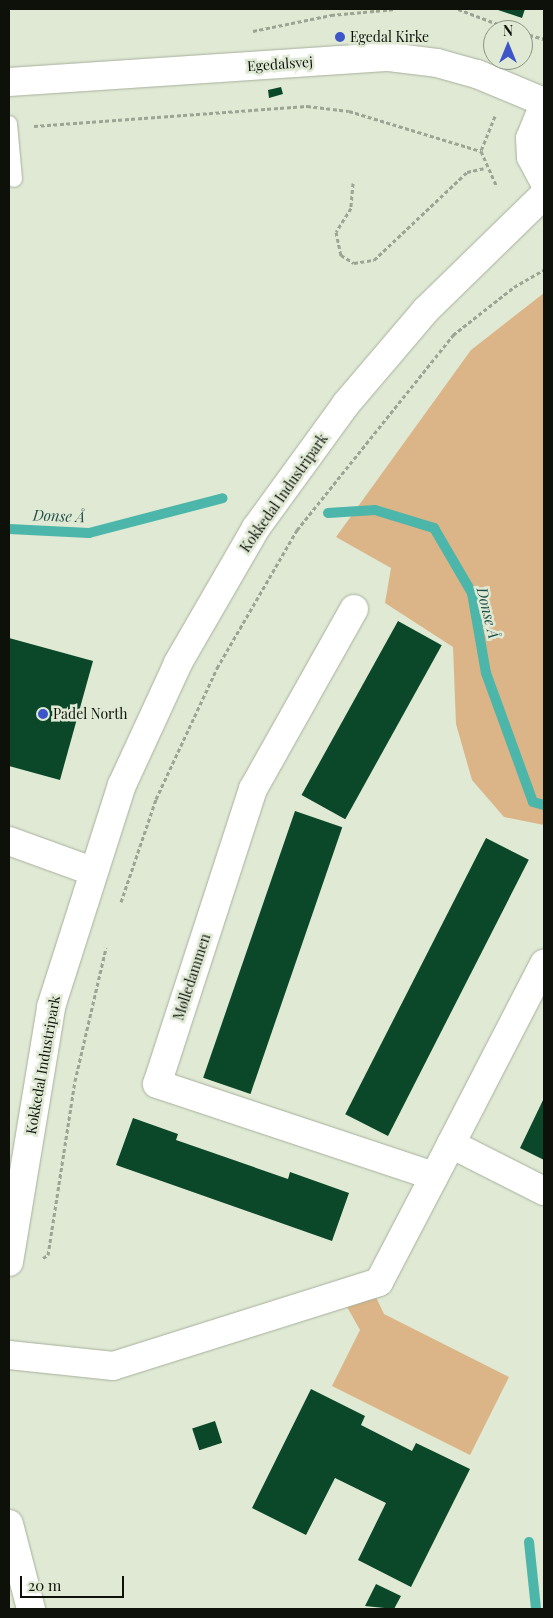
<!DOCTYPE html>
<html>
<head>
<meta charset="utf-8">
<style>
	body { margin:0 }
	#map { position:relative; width:553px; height:1618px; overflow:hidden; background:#dfe9d4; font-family:"Playfair Display",serif }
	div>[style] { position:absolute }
	.green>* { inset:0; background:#dbb487 }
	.stream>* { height:10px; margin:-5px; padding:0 5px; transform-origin:5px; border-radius:5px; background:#4bb6a9 }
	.building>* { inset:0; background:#0b4829; transform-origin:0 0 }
	.path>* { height:3px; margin-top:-1.5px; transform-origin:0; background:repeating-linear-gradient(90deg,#9ca494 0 4px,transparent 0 6.5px) }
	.roads { filter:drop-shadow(0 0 1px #a7b09c) drop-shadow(0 0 1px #a7b09c) }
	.service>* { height:16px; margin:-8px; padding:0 8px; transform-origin:8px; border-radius:8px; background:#fff }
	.minor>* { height:28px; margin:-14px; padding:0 14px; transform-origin:14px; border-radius:14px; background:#fff }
	.tertiary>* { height:28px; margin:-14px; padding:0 14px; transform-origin:14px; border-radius:14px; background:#fff }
	.dots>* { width:14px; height:14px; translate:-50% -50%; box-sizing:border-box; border:2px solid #dfe9d4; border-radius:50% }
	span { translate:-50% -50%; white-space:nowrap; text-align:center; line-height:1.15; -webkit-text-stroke:5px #dfe9d4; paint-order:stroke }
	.poi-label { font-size:14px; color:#0e110a }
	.left { translate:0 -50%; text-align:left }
	.street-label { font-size:14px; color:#0e110a }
	.water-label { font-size:15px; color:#1f4e48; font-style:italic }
	.frame { position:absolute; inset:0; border:10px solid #0e110a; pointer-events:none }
	.north { position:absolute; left:483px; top:20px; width:50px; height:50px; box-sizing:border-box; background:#dfe9d4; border:1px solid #8b9383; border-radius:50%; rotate:0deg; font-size:14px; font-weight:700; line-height:20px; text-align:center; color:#0e110a }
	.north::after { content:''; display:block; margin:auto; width:18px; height:22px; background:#3c55c8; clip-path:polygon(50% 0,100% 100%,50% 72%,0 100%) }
	.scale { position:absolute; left:20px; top:1576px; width:104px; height:22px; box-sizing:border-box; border:2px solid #0e110a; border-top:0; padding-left:6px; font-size:15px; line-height:18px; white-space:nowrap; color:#0e110a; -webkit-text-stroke:4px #dfe9d4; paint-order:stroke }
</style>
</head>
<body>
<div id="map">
	<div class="green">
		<i style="clip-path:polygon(544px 293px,544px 825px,504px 817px,472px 780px,456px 724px,453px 647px,385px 603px,391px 568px,336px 537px,471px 350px)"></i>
		<i style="clip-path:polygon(375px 1295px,384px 1314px,509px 1377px,470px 1455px,332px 1386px,360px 1330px,346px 1305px)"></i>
	</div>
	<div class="stream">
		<i style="left:328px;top:513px;width:47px;rotate:-3.7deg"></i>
		<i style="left:375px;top:510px;width:62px;rotate:17deg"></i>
		<i style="left:434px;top:528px;width:75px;rotate:59.7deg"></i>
		<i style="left:472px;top:593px;width:81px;rotate:80.1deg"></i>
		<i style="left:486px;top:673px;width:137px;rotate:70deg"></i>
		<i style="left:533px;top:802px;width:11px;rotate:15deg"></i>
		<i style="left:9px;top:529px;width:80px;rotate:2.9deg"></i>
		<i style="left:89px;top:533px;width:138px;rotate:-14.6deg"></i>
		<i style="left:529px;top:1542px;width:67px;rotate:84deg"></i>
	</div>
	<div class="building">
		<i style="clip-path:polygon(495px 9px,525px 9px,522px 18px)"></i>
		<i style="clip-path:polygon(281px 87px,283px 94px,269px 98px,268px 90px)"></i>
		<i style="left:398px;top:621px;width:50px;height:199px;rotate:29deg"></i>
		<i style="clip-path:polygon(9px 638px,93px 661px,60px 780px,9px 766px)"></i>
		<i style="left:295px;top:811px;width:50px;height:282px;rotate:19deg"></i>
		<i style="left:486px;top:838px;width:48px;height:310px;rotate:27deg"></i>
		<i style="clip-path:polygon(544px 1098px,544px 1160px,520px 1148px)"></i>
		<i style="clip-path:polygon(133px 1118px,178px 1134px,176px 1140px,288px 1179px,290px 1172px,349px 1193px,332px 1241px,116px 1165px)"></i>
		<i style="clip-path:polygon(311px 1389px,365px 1416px,361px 1425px,412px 1451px,416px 1443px,470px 1469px,411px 1587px,358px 1560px,386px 1503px,335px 1478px,306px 1535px,252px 1508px)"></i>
		<i style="left:215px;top:1421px;width:23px;height:24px;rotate:72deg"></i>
		<i style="clip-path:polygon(376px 1584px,401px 1596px,394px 1609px,365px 1606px)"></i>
	</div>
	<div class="path">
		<i style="left:458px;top:9px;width:60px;rotate:20.6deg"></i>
		<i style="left:253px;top:31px;width:80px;rotate:-11.6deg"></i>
		<i style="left:331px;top:15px;width:65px;rotate:-5.3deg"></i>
		<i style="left:523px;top:33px;width:22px;rotate:16deg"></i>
		<i style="left:495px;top:116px;width:38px;rotate:112deg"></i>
		<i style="left:481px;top:151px;width:37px;rotate:66deg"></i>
		<i style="left:34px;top:126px;width:274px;rotate:-4.2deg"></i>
		<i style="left:307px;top:106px;width:42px;rotate:6.8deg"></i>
		<i style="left:349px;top:111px;width:138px;rotate:16.9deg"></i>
		<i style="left:353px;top:183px;width:25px;rotate:95deg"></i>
		<i style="left:351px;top:208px;width:28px;rotate:122deg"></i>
		<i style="left:336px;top:232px;width:24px;rotate:78deg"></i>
		<i style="left:341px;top:255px;width:15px;rotate:32deg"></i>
		<i style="left:354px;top:263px;width:20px;rotate:-9deg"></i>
		<i style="left:374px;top:260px;width:128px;rotate:-43.4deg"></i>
		<i style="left:467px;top:172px;width:17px;rotate:-13deg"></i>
		<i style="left:121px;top:902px;width:109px;rotate:-71.2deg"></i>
		<i style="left:156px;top:799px;width:145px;rotate:-65deg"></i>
		<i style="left:217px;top:668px;width:160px;rotate:-59.9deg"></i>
		<i style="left:297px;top:530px;width:250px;rotate:-51.3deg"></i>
		<i style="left:453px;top:335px;width:78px;rotate:-38.2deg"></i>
		<i style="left:514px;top:287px;width:34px;rotate:-30deg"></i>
		<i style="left:43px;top:1258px;width:6px;rotate:-31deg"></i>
		<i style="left:48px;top:1255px;width:176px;rotate:-81.2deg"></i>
		<i style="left:75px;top:1081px;width:137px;rotate:-76.9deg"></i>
	</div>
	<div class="roads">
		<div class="service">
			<i style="left:9px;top:124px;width:55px;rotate:84.8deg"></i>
		</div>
		<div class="minor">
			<i style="left:354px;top:609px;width:206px;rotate:119.3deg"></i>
			<i style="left:253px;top:789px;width:310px;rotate:108deg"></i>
			<i style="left:157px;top:1084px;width:292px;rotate:18.4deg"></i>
			<i style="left:9px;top:841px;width:88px;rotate:19.9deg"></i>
			<i style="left:451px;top:1144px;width:203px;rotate:-62.7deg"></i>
			<i style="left:9px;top:1355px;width:105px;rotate:6deg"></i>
			<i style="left:113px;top:1366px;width:279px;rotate:-17.5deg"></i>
			<i style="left:379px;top:1282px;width:156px;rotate:-62.4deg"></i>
			<i style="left:451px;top:1144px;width:104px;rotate:26.8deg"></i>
		</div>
		<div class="tertiary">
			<i style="left:9px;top:82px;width:381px;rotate:-3.8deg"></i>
			<i style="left:389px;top:57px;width:48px;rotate:7.1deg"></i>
			<i style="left:437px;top:63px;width:41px;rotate:15.4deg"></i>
			<i style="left:477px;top:74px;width:73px;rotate:22.7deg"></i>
			<i style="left:544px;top:104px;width:37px;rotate:112deg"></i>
			<i style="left:530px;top:138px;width:19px;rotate:87deg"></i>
			<i style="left:531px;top:157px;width:27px;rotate:62deg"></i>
			<i style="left:9px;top:1262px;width:258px;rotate:-80.6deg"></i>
			<i style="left:51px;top:1007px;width:233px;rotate:-72.3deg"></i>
			<i style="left:122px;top:785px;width:134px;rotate:-65.3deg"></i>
			<i style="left:178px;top:663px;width:156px;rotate:-60deg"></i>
			<i style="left:256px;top:528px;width:153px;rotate:-54deg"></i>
			<i style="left:346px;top:404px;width:123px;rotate:-49.6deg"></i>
			<i style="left:426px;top:310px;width:165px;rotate:-44.3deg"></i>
			<i style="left:9px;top:1524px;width:88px;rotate:75.5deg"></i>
		</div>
	</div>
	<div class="dots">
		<i style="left:340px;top:37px;background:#3c55c8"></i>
		<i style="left:43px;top:714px;background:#3c55c8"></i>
	</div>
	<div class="poi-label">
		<span class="left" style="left:350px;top:37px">Egedal Kirke</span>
		<span class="left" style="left:53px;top:714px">Padel North</span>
	</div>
	<div class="street-label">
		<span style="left:280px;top:64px;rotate:-4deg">Egedalsvej</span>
		<span style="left:284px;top:493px;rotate:-55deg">Kokkedal Industripark</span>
		<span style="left:192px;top:977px;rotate:-72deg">Mølledammen</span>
		<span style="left:43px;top:1065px;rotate:-80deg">Kokkedal Industripark</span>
	</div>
	<div class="water-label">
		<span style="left:59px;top:516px;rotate:2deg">Donse Å</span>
		<span style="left:488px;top:613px;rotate:76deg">Donse Å</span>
	</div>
	<div class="frame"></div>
	<div class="north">N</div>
	<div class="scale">20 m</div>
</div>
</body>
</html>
